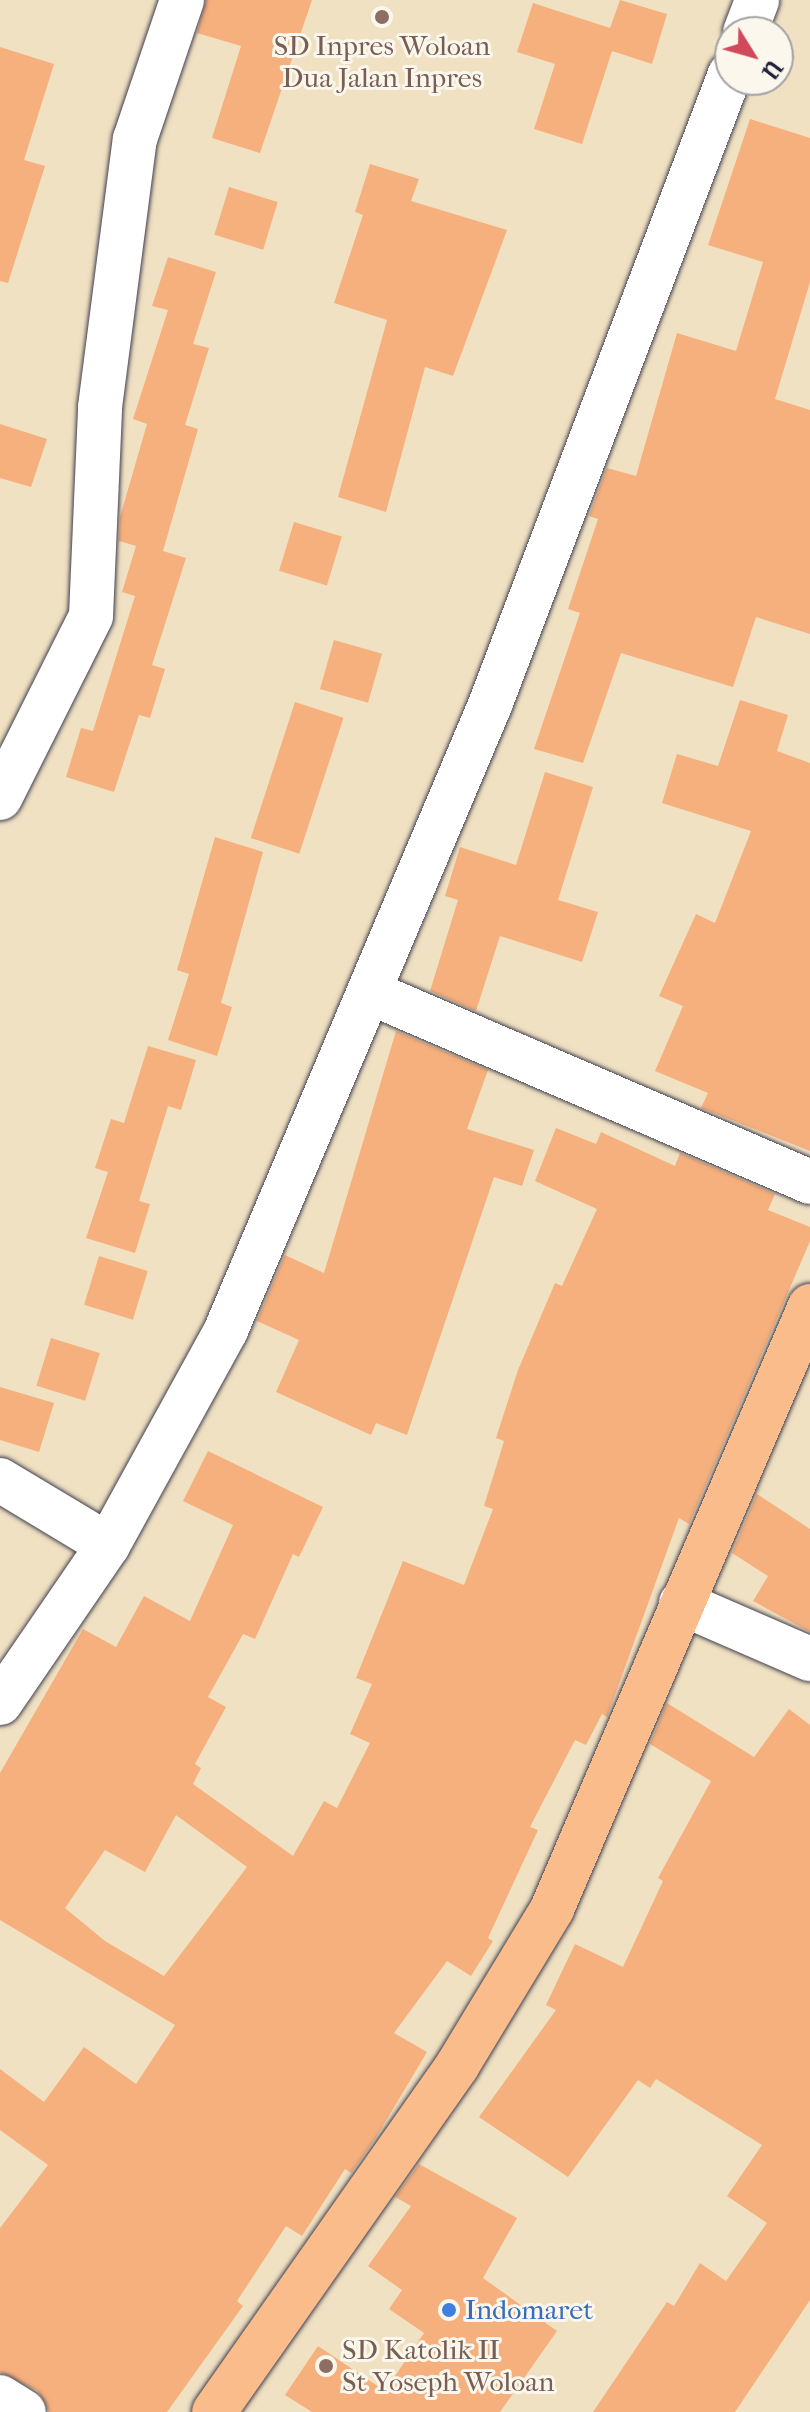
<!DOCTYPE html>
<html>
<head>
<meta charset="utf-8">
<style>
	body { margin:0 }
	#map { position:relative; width:810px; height:2412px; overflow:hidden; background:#f0e1c2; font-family:"IM FELL French Canon",serif }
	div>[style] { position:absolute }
	.building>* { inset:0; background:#f6b07e; transform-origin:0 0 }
	.roads { filter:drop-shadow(0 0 2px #413f4f) drop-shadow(0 0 2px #413f4f) }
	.minor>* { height:44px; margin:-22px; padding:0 22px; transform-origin:22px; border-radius:22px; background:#fff }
	.major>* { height:44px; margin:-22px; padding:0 22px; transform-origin:22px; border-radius:22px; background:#fabc8b }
	.dots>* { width:22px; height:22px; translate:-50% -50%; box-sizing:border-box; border:4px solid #fbf7ec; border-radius:50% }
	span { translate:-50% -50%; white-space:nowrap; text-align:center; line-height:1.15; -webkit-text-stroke:6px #fbf7ec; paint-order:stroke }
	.education-label { font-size:28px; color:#785e54 }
	.left { translate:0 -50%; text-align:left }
	.shop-label { font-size:28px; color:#366cbe }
	.north { position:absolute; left:714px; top:16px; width:80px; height:80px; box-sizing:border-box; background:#fbf7ec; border:2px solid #a4a2a5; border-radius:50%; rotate:127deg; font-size:22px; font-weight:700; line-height:32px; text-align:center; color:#22223b }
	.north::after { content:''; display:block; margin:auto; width:28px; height:36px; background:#d1495b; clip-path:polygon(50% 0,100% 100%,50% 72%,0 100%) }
</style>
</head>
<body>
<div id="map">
	<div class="building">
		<i style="clip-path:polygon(206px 0,312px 0,260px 153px,212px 138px,241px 46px,197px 33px)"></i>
		<i style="clip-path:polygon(620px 0,667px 14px,652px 64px,612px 51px,582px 144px,534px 129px,555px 64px,517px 52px,533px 3px,610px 28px)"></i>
		<i style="clip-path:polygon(0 47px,54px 64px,24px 160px,45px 166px,8px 283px,0 281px)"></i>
		<i style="clip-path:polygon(750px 119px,810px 138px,810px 282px,775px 399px,810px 410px,810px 634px,756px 617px,733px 687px,621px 653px,583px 763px,534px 749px,580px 613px,568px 609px,598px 519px,589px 516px,607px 468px,636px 476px,677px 333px,736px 351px,763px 262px,708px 245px)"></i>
		<i style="clip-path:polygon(370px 164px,419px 179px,411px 201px,507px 230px,453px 376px,425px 367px,386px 512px,338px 497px,387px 320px,334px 303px,363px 215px,355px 212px)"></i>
		<i style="left:229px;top:187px;width:51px;height:50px;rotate:17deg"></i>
		<i style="clip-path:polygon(168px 257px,216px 272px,193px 344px,209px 348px,185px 425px,198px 429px,163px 551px,186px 558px,152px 665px,165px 669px,150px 718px,139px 715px,114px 792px,66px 777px,81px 728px,93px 731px,135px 596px,122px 592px,136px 546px,119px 541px,120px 517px,147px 424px,133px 419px,168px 310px,152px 306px)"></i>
		<i style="clip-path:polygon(0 424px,47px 439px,31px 487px,0 478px)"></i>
		<i style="left:294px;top:522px;width:50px;height:51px;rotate:17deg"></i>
		<i style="left:334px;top:640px;width:50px;height:51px;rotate:16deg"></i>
		<i style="clip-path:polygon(740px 700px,788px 715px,777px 751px,810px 763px,810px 1151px,701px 1108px,708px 1093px,655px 1071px,683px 1006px,659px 996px,696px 914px,715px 923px,751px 831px,662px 803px,677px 754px,718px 766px)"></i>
		<i style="left:295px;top:702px;width:51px;height:143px;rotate:18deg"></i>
		<i style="clip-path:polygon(545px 772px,593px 787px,558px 900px,598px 912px,582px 962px,500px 936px,476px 1011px,430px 991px,458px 900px,445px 896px,460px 847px,516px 865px)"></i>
		<i style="clip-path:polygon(215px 837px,263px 852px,221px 1003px,232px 1007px,217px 1056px,168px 1040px,189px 974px,177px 970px)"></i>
		<i style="clip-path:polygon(396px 1031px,488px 1070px,467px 1129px,534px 1150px,522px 1186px,494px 1177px,407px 1435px,376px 1423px,371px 1435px,276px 1392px,299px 1340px,257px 1321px,285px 1255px,324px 1273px)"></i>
		<i style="clip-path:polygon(148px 1046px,196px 1060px,181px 1110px,168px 1106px,139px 1201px,150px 1204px,135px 1253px,86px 1238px,108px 1172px,95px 1168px,111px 1119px,124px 1123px)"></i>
		<i style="clip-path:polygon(evenodd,556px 1128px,596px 1144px,601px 1132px,675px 1166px,680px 1153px,775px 1194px,768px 1210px,810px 1227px,810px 1241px,689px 1524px,679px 1518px,607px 1717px,602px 1714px,586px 1745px,575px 1740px,530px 1827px,538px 1830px,488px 1938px,493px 1941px,471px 1976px,447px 1961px,394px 2033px,427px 2052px,375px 2139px,351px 2173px,345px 2169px,302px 2236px,286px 2226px,237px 2301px,243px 2306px,167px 2412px,49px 2412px,38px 2391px,0 2372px,0 2228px,48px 2165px,0 2130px,0 2069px,44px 2102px,84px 2047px,136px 2084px,175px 2025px,0 1920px,0 1773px,83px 1629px,116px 1647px,144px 1596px,190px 1621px,233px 1525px,183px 1501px,208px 1451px,323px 1507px,299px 1557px,293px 1554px,255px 1639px,243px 1634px,208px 1697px,226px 1707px,195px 1764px,201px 1768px,193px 1784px,293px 1856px,324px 1801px,337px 1808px,370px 1743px,350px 1734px,372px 1684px,356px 1678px,403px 1561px,464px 1585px,493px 1509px,484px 1506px,504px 1441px,496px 1438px,518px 1370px,555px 1283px,562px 1286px,597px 1209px,535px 1181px,556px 1128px,176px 1815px,247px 1867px,164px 1976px,105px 1941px,65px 1908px,105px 1850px,145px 1872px,176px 1815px)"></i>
		<i style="left:99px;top:1256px;width:51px;height:51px;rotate:17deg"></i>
		<i style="left:51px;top:1338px;width:51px;height:50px;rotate:17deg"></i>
		<i style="clip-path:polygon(0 1387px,54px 1403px,39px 1452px,0 1440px)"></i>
		<i style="clip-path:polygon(757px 1494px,810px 1529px,810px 1632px,753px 1601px,768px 1576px,732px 1553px)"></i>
		<i style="clip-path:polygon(667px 1703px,754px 1757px,789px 1709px,810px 1725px,810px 2300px,735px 2412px,593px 2412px,667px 2302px,674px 2306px,700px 2263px,726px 2281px,767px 2223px,727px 2196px,762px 2145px,656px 2079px,650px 2088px,638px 2080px,568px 2177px,479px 2117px,556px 2010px,546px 2005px,575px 1944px,623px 1967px,663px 1881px,658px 1878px,711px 1781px,650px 1744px)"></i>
		<i style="clip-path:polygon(419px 2164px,517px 2218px,483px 2278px,557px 2331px,500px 2412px,312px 2412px,285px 2395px,318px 2346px,385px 2391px,424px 2333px,389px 2309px,402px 2290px,368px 2266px,411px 2206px,395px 2197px)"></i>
	</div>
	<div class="roads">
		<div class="minor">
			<i style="left:745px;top:32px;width:34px;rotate:-69deg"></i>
			<i style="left:0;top:798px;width:203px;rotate:-63.4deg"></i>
			<i style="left:91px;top:616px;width:209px;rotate:-87.5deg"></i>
			<i style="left:100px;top:407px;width:270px;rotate:-82.6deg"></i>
			<i style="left:135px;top:139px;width:147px;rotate:-71.3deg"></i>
			<i style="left:369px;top:992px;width:480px;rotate:23.3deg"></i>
			<i style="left:0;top:1480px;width:126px;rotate:31deg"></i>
			<i style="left:681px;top:1603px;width:141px;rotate:23.5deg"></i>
			<i style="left:0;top:1703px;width:191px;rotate:-55.6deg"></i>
			<i style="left:108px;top:1545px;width:245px;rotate:-61.2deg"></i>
			<i style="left:226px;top:1330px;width:678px;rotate:-67.1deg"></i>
			<i style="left:490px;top:705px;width:675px;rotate:-69.18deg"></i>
			<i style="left:0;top:2397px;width:28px;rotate:32deg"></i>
		</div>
		<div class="major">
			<i style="left:214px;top:2412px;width:423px;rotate:-54.9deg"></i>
			<i style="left:457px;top:2066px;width:184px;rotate:-58.8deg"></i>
			<i style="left:552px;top:1909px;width:656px;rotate:-66.84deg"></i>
		</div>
	</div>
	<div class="dots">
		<i style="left:382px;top:17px;background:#8d6e63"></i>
		<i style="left:449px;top:2310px;background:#3f7fe0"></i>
		<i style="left:326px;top:2366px;background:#8d6e63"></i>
	</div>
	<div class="education-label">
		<span style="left:382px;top:62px">SD Inpres Woloan<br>Dua Jalan Inpres</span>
		<span class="left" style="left:342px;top:2366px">SD Katolik II<br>St Yoseph Woloan</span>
	</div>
	<div class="shop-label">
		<span class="left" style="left:465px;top:2310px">Indomaret</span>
	</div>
	<div class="north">U</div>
</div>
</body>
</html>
